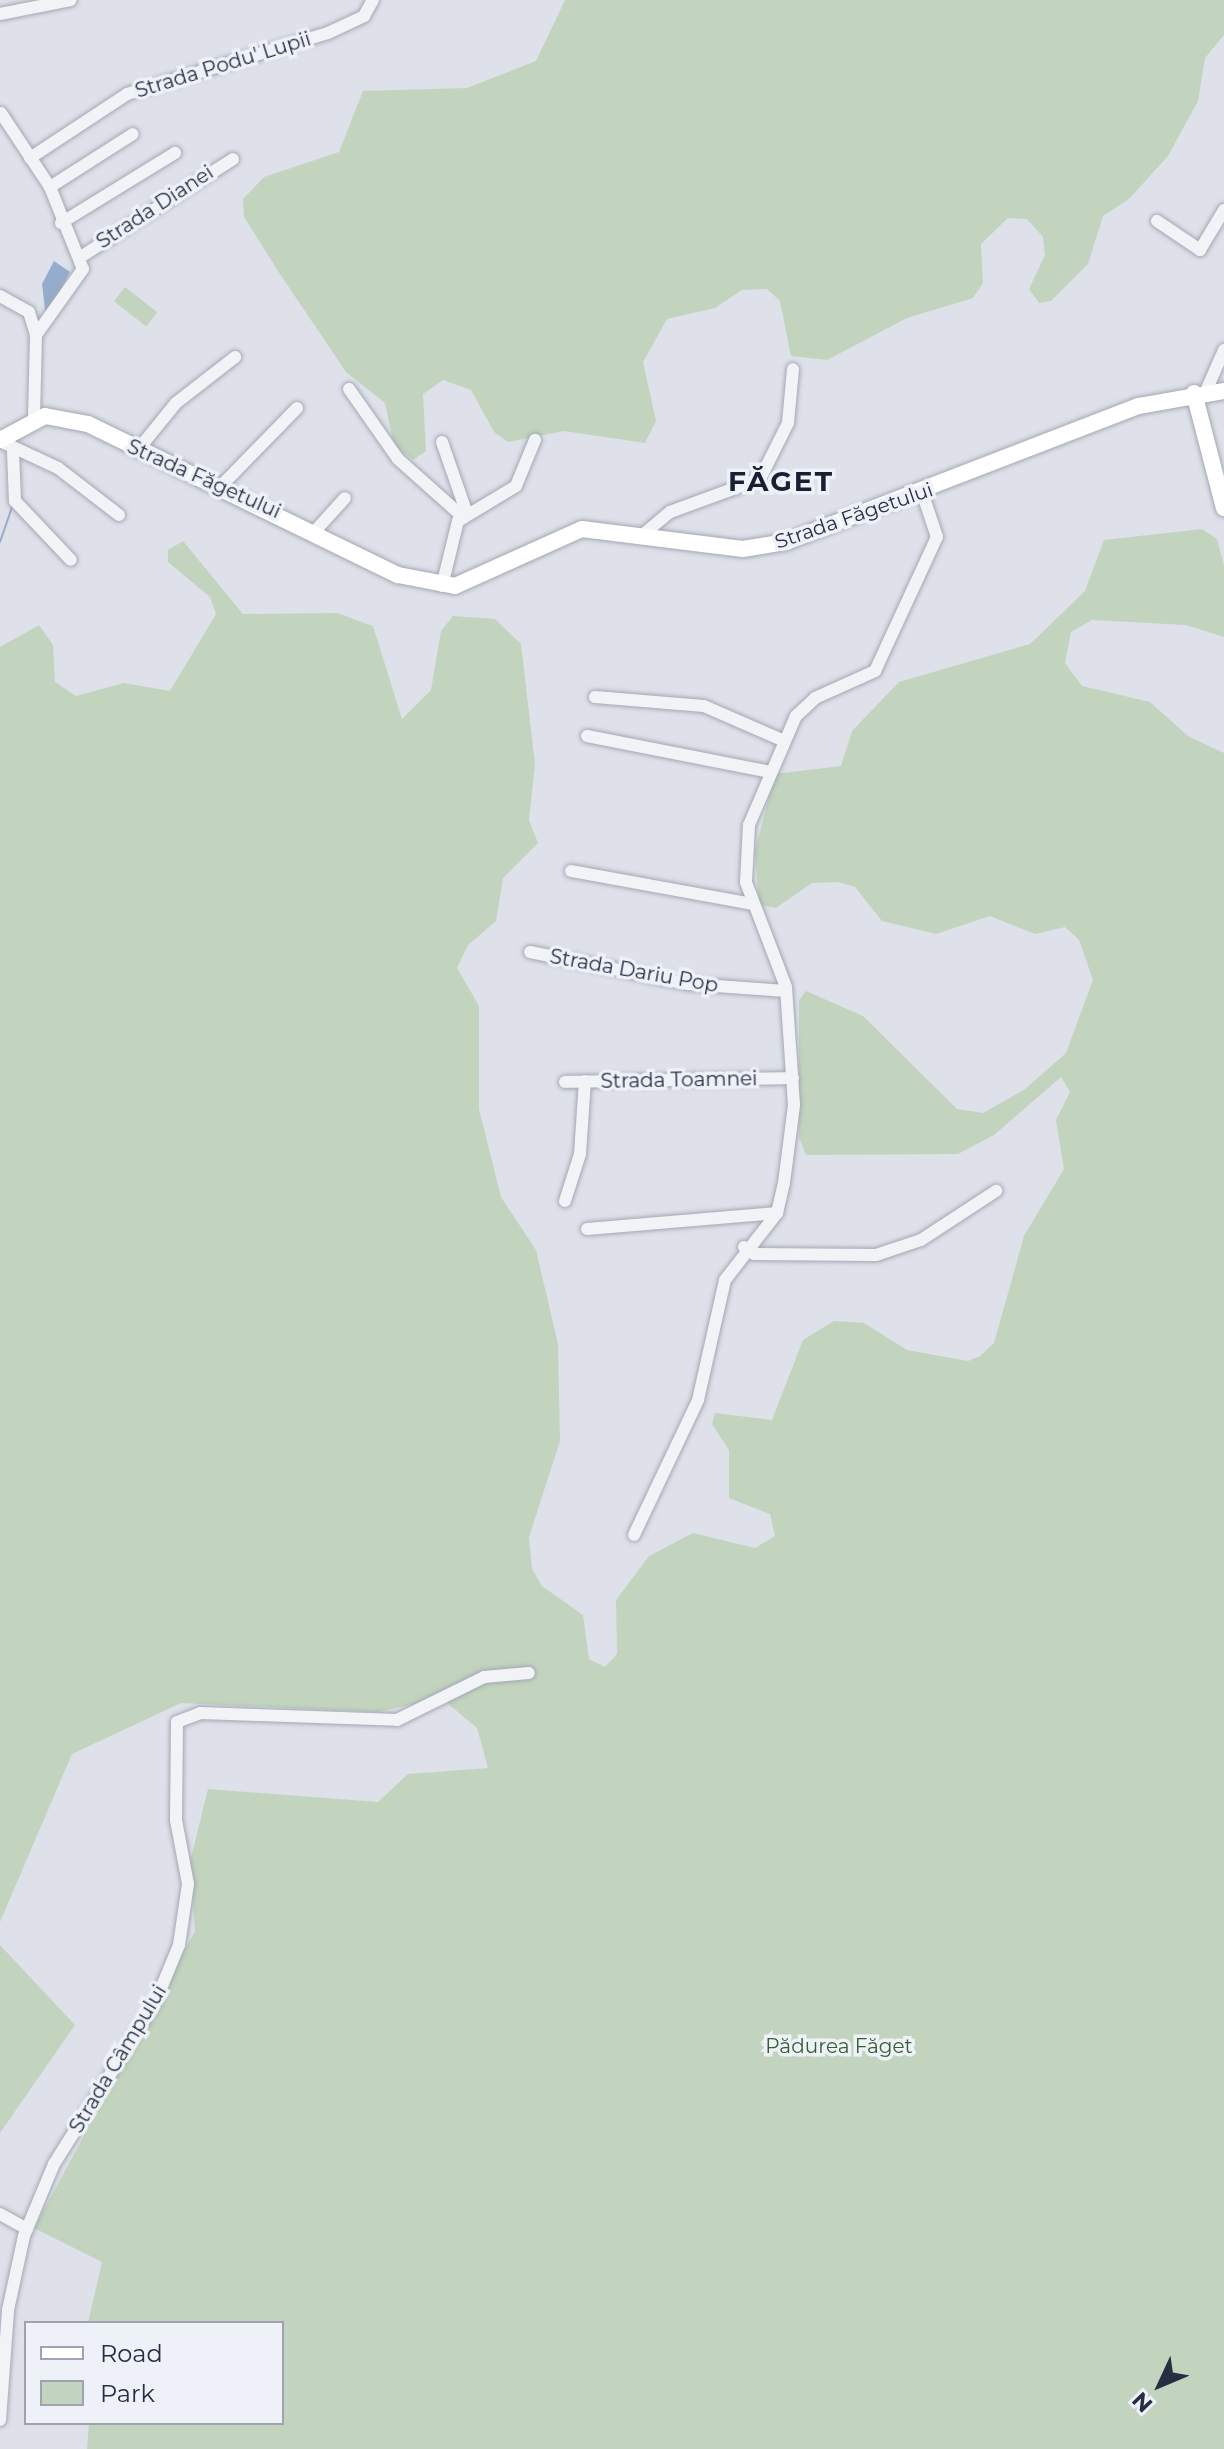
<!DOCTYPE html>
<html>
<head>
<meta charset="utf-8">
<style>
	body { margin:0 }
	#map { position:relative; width:1224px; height:2449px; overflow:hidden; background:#dee1e9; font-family:Montserrat,sans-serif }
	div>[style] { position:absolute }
	.green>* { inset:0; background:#c2d4be; transform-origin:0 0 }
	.water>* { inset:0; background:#95accd }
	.stream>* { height:2px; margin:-1px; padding:0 1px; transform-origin:1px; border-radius:1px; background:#95accd }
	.roads { filter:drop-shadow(0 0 2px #a3a8b4) drop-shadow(0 0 2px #a3a8b4) }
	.minor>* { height:12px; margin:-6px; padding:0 6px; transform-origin:6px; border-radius:6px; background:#f1f3f7 }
	.major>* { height:16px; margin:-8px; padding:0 8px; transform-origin:8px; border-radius:8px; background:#fff }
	span { translate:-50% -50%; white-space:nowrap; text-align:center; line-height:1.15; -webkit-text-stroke:7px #eef1f7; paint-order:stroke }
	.street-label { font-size:20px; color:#252e42 }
	.park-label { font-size:20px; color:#365f31 }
	.district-label { font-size:28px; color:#181f32; font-weight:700; letter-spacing:2px }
	.legend { position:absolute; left:24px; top:2321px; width:260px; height:104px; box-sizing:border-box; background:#eef1f7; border:2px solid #9ea3af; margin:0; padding:10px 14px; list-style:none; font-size:24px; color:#252e42 }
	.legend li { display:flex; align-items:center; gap:16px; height:40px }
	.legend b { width:40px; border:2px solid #9ea3af }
	.north { position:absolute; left:1120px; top:2345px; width:80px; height:80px; -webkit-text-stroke:6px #eef1f7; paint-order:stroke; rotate:226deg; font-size:22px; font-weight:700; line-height:32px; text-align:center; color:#252e42 }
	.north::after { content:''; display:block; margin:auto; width:28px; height:36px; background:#252e42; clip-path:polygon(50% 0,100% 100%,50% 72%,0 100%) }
</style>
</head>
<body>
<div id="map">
	<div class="green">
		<i style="clip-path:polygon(565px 0,1224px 0,1224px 35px,1205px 58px,1198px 101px,1168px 156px,1129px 199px,1103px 216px,1088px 264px,1051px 301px,1039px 303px,1029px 289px,1045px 255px,1043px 237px,1027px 219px,1008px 218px,981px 244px,983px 283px,973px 298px,907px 318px,827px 360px,791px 356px,780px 301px,767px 289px,742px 290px,715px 308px,667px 319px,643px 362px,656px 421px,645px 443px,564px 431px,508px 442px,494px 432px,471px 390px,443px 380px,423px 394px,426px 451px,413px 460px,394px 445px,385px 403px,346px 372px,280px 274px,244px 217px,243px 199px,264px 177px,339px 152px,363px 91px,467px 88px,536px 61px)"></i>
		<i style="left:125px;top:287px;width:41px;height:18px;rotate:38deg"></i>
		<i style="clip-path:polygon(1202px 529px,1217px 539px,1224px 565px,1224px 637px,1186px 625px,1092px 620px,1071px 632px,1065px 663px,1082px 686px,1150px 702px,1188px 736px,1224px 753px,1224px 2449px,87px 2449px,89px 2423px,282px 2423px,282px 2323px,88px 2323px,102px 2262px,34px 2228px,195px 1931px,190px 1862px,208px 1789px,378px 1802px,408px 1774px,488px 1768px,477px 1728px,441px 1698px,378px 1712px,181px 1703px,72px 1754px,0 1922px,0 647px,39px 625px,53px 645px,55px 682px,76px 696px,124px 683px,170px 691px,216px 614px,210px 597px,168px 562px,168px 550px,183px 541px,243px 614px,337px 613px,373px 626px,402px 719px,431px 690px,441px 631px,453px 616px,495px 619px,521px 644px,535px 764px,529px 820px,538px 843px,503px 878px,496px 921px,468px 945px,457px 968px,479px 1006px,479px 1109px,501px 1197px,536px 1250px,558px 1344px,560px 1441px,529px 1537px,532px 1569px,542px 1586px,583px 1615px,589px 1659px,605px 1667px,617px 1654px,616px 1600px,649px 1556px,693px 1533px,755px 1548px,775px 1536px,770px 1514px,729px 1498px,729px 1450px,712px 1424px,715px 1413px,772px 1420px,803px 1340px,834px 1321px,864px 1323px,907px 1350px,968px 1361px,980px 1356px,994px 1343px,1024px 1236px,1064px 1169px,1056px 1120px,1070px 1092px,1061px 1077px,994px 1135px,958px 1154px,806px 1155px,799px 1137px,799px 1000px,806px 991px,863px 1016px,957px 1109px,983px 1113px,1024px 1090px,1066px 1053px,1093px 980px,1079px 940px,1065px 927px,1035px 934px,990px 916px,936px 934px,882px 921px,855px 887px,838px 882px,812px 883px,776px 908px,759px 905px,755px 851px,775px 774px,841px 766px,852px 731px,899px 682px,1030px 644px,1085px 591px,1104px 540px)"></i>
		<i style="clip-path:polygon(0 1945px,75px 2025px,0 2133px)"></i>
	</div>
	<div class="water">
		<i style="clip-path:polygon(54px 261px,70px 272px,46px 317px,42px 284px)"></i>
	</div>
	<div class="stream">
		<i style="left:0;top:542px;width:37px;rotate:-71deg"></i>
	</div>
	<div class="roads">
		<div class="minor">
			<i style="left:0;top:14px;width:72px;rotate:-11.2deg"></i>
			<i style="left:1px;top:113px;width:89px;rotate:56.5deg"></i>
			<i style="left:50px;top:187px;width:88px;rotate:68.1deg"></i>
			<i style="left:83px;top:269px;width:81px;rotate:125.5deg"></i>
			<i style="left:30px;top:158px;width:116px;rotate:-33.4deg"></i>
			<i style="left:127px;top:94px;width:210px;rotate:-16.9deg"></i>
			<i style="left:328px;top:33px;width:40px;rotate:-25deg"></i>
			<i style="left:364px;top:16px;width:18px;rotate:-61deg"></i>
			<i style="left:50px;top:187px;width:98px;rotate:-32.6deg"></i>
			<i style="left:1157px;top:221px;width:52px;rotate:34deg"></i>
			<i style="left:1200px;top:250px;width:47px;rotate:-59deg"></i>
			<i style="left:61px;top:223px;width:134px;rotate:-31.6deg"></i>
			<i style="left:79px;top:258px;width:183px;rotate:-32.7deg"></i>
			<i style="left:0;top:296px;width:33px;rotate:29deg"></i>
			<i style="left:29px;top:312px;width:24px;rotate:73deg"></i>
			<i style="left:36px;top:335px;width:83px;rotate:91.4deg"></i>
			<i style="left:349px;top:389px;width:85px;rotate:55deg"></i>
			<i style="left:398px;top:459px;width:86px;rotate:41.7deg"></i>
			<i style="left:1206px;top:391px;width:45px;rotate:-66.3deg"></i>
			<i style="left:0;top:441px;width:64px;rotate:25deg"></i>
			<i style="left:58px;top:468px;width:77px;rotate:37.6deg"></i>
			<i style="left:442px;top:442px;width:73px;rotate:70.8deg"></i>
			<i style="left:137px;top:451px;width:62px;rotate:-50.9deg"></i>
			<i style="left:176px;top:403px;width:75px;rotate:-37.9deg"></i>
			<i style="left:13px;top:452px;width:49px;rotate:87.7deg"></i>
			<i style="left:15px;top:501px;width:81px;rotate:46.5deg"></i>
			<i style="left:221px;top:486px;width:109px;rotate:-45.7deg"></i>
			<i style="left:316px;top:530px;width:43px;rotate:-47.8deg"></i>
			<i style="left:646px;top:532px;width:31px;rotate:-40deg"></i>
			<i style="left:670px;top:512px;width:96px;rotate:-20.1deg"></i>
			<i style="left:760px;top:479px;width:63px;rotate:-63.4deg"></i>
			<i style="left:788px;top:423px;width:54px;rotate:-84.7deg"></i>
			<i style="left:442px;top:586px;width:67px;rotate:-76.2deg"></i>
			<i style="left:458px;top:521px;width:68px;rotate:-31.1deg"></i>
			<i style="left:516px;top:486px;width:50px;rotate:-67.6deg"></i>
			<i style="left:595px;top:697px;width:109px;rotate:4.7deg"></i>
			<i style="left:704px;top:706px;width:87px;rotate:23.6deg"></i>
			<i style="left:587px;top:736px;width:187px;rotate:11.1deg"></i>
			<i style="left:571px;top:871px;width:185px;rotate:10.3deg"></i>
			<i style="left:530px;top:952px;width:162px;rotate:11.4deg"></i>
			<i style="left:689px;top:984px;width:97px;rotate:4.1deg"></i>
			<i style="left:565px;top:1082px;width:228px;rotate:-1deg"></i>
			<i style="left:565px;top:1201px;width:49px;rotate:-72.3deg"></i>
			<i style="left:580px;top:1154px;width:73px;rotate:-86.1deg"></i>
			<i style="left:587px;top:1229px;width:191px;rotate:-4.8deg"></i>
			<i style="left:744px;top:1247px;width:12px;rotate:35deg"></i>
			<i style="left:754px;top:1254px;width:122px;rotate:0.5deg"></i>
			<i style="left:876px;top:1255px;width:47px;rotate:-18.4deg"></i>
			<i style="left:921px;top:1240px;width:90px;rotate:-33.2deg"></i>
			<i style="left:634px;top:1535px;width:149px;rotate:-64.6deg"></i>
			<i style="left:698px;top:1400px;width:123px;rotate:-77.3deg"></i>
			<i style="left:725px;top:1280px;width:85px;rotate:-52.2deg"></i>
			<i style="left:777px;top:1213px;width:31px;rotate:-77deg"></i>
			<i style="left:784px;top:1183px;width:79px;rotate:-82.7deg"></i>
			<i style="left:794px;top:1105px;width:118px;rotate:-93.9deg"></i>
			<i style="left:786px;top:987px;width:112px;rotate:-110.9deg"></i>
			<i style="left:746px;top:882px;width:57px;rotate:-87deg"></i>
			<i style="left:749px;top:825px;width:119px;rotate:-66.7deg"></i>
			<i style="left:796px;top:716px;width:26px;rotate:-43deg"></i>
			<i style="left:815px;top:698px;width:66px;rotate:-24.2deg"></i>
			<i style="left:875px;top:671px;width:148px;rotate:-65.2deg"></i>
			<i style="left:937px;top:537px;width:44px;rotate:-108.4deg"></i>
			<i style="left:0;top:2214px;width:31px;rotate:29deg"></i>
			<i style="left:0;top:2420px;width:110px;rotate:-85.8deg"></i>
			<i style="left:8px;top:2310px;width:76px;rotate:-77.8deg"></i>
			<i style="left:24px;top:2236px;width:78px;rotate:-67.4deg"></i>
			<i style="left:54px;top:2164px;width:190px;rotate:-57.9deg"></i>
			<i style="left:155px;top:2003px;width:63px;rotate:-67.5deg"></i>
			<i style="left:179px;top:1945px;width:62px;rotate:-81.6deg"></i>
			<i style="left:188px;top:1884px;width:65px;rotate:-100.6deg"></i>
			<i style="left:176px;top:1820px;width:98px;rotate:-89.4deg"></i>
			<i style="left:177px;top:1722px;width:25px;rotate:-21deg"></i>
			<i style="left:200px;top:1713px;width:197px;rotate:2deg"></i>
			<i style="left:397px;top:1720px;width:97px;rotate:-26.3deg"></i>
			<i style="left:484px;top:1677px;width:45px;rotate:-5.1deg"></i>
		</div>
		<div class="major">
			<i style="left:1194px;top:393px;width:119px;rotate:75.4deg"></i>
			<i style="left:0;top:440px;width:51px;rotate:-28.1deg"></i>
			<i style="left:45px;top:416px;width:44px;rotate:10.5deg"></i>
			<i style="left:88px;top:424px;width:345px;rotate:26deg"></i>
			<i style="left:398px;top:575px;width:58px;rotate:10.9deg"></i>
			<i style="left:455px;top:586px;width:139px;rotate:-24.2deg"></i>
			<i style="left:582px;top:529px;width:162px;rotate:7.1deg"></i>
			<i style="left:743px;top:549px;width:44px;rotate:-9.2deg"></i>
			<i style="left:786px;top:542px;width:378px;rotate:-21.1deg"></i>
			<i style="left:1139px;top:406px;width:86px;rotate:-10deg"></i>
		</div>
	</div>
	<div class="street-label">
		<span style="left:223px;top:65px;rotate:-17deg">Strada Podu' Lupii</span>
		<span style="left:155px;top:207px;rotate:-33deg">Strada Dianei</span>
		<span style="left:204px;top:479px;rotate:24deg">Strada Făgetului</span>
		<span style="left:854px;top:516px;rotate:-19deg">Strada Făgetului</span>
		<span style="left:634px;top:971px;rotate:10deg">Strada Dariu Pop</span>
		<span style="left:679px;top:1080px;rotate:-1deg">Strada Toamnei</span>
		<span style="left:118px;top:2059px;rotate:-59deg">Strada Câmpului</span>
	</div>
	<div class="park-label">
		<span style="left:839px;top:2046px">Pădurea Făget</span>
	</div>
	<div class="district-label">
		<span style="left:781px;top:481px">FĂGET</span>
	</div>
	<ul class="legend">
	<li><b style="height:10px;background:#fff"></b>Road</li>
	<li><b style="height:22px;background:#c2d4be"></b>Park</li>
	</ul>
	<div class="north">N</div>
</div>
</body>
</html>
